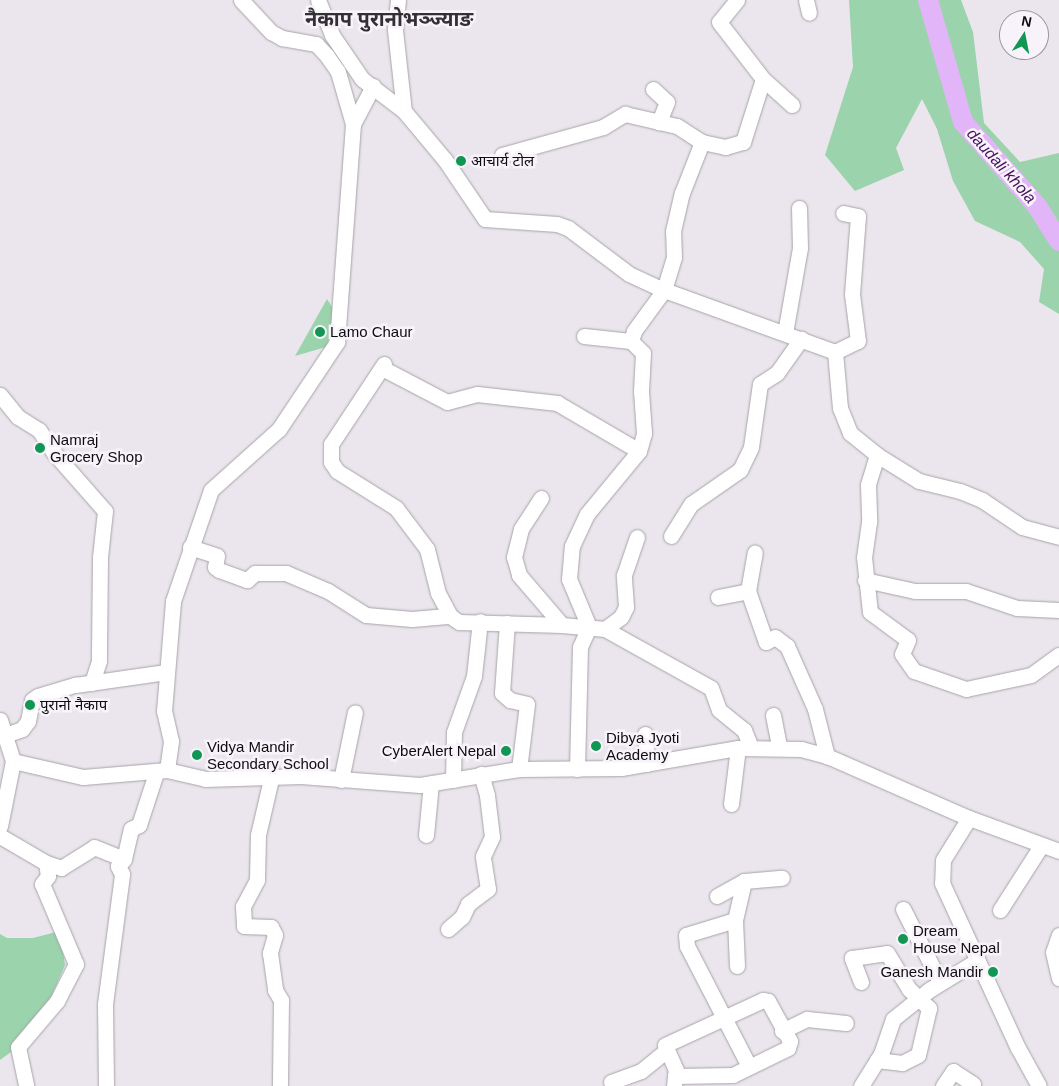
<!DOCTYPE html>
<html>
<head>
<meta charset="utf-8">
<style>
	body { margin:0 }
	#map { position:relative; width:1059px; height:1086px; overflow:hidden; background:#ebe6ed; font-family:Arial,"Noto Sans Devanagari",sans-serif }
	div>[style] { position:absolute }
	.green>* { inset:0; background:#9ad3ac }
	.river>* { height:20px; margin:-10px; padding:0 10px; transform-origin:10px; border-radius:10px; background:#e2b5f8 }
	.roads { filter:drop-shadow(0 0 1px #a7a3a9) drop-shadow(0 0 1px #a7a3a9) }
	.minor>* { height:15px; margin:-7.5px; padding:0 7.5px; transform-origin:7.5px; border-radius:7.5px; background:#fff }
	.dots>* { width:14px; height:14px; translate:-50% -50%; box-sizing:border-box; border:2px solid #f8f3fa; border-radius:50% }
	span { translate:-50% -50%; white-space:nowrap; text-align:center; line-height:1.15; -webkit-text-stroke:5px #f8f3fa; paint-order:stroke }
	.poi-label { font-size:15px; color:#0e0c0e }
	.left { translate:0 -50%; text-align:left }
	.right { translate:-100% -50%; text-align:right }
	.water-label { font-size:16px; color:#47135c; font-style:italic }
	.district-label { font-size:20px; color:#333035; font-weight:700 }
	.north { position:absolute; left:999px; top:10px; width:50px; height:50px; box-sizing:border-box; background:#f8f3fa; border:1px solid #9a979c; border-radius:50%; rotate:11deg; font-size:14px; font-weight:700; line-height:20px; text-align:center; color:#0e0c0e }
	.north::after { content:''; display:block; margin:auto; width:18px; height:22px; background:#129654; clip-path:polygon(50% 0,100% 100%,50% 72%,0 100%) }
</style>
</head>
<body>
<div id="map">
	<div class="green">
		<i style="clip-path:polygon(849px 0,961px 0,973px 32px,984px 123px,1020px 162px,1059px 153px,1059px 314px,1039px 302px,1044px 269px,1020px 242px,975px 221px,953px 181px,937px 129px,922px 99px,896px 148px,904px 170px,855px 191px,825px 155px,853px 67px)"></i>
		<i style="clip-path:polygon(327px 299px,338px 316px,326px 347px,295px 356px)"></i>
		<i style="clip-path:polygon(60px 931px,65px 965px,49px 1002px,18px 1047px,0 1060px,0 934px,7px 938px,33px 938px)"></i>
	</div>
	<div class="river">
		<i style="left:928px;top:0;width:127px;rotate:74deg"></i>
		<i style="left:963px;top:122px;width:112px;rotate:48.6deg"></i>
		<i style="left:1037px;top:206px;width:41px;rotate:57.8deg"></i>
	</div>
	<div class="roads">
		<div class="minor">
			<i style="left:241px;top:0;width:44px;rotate:46.8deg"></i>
			<i style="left:271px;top:32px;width:13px;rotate:29deg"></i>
			<i style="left:282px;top:38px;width:35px;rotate:10deg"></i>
			<i style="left:316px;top:44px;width:16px;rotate:47deg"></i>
			<i style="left:327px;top:56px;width:19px;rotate:55deg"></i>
			<i style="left:338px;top:72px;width:54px;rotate:73.9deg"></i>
			<i style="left:318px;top:0;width:38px;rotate:68deg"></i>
			<i style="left:332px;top:35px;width:53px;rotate:55.7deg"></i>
			<i style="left:362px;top:79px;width:53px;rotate:37.3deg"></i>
			<i style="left:404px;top:111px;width:64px;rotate:50.1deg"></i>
			<i style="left:445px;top:160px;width:71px;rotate:55.9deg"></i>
			<i style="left:485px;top:219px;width:72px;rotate:4deg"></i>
			<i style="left:557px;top:224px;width:12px;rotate:20deg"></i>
			<i style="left:568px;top:228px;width:76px;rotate:37deg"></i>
			<i style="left:629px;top:274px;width:38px;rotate:25deg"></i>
			<i style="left:664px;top:290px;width:182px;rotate:19.9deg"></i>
			<i style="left:835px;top:352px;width:56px;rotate:84.9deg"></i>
			<i style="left:840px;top:408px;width:27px;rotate:68deg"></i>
			<i style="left:850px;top:433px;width:35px;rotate:39deg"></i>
			<i style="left:877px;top:455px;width:49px;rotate:31.8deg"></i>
			<i style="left:919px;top:481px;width:42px;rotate:13.7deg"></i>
			<i style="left:960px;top:491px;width:24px;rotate:22deg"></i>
			<i style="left:982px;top:500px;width:48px;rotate:34deg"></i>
			<i style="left:1022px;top:527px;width:38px;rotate:15deg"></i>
			<i style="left:398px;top:0;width:30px;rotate:96deg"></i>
			<i style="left:395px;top:30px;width:81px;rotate:83.7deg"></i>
			<i style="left:737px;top:0;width:28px;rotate:129deg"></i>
			<i style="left:719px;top:22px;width:72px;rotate:52.3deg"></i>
			<i style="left:806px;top:0;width:13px;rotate:77deg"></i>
			<i style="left:653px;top:89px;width:19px;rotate:43deg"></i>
			<i style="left:667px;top:102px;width:22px;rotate:112deg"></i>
			<i style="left:659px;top:122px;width:18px;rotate:13deg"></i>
			<i style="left:677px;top:126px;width:30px;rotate:33deg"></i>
			<i style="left:502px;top:155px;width:105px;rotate:-15.5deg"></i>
			<i style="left:603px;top:127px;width:26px;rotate:-31deg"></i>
			<i style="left:625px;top:114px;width:35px;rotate:13deg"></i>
			<i style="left:785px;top:333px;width:86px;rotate:-80deg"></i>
			<i style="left:800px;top:248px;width:40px;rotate:-91.4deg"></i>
			<i style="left:584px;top:336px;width:47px;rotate:6.1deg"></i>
			<i style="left:835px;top:352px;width:25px;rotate:-26deg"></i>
			<i style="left:858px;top:341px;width:47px;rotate:-97.3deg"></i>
			<i style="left:852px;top:294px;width:78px;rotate:-85.6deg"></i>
			<i style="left:858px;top:216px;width:15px;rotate:-169deg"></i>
			<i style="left:384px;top:364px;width:96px;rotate:123.5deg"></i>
			<i style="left:331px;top:444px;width:18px;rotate:90deg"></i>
			<i style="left:331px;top:462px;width:11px;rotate:56deg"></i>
			<i style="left:337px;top:471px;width:70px;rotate:32.1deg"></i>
			<i style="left:396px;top:508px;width:51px;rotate:52.9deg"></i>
			<i style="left:427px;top:549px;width:45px;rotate:76deg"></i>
			<i style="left:438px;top:593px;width:26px;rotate:62deg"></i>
			<i style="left:450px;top:616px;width:11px;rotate:34deg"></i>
			<i style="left:459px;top:622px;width:103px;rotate:1.7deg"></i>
			<i style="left:562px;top:625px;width:43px;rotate:5.3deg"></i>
			<i style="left:605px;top:629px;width:121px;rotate:29.1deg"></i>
			<i style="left:711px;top:688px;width:23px;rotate:70deg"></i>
			<i style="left:719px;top:710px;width:32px;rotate:39deg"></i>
			<i style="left:744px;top:730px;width:18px;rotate:68deg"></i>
			<i style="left:384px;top:369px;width:71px;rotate:27.6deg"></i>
			<i style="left:447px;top:402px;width:31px;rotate:-15deg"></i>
			<i style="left:477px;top:394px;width:81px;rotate:6.4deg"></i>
			<i style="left:557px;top:403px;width:95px;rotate:30.3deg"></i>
			<i style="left:0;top:395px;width:28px;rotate:51deg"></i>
			<i style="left:18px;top:417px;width:25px;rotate:32deg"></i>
			<i style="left:39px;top:430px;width:27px;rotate:57deg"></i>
			<i style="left:54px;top:453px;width:77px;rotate:48.7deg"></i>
			<i style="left:105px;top:511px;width:46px;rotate:96.2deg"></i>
			<i style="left:100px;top:557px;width:104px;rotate:90.6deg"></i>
			<i style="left:99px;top:661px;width:23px;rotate:108deg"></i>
			<i style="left:877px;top:455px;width:31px;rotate:107deg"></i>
			<i style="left:868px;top:485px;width:37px;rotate:88deg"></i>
			<i style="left:869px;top:522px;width:35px;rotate:98deg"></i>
			<i style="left:864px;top:557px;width:55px;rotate:83.8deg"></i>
			<i style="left:870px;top:612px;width:47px;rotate:36.4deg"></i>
			<i style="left:908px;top:640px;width:15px;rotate:113deg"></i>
			<i style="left:902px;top:654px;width:21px;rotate:55deg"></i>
			<i style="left:914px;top:671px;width:55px;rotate:19.1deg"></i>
			<i style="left:966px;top:689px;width:66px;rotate:-12.2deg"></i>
			<i style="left:1031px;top:675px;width:34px;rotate:-36deg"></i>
			<i style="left:541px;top:498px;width:37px;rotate:123deg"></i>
			<i style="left:521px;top:529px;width:29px;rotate:104deg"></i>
			<i style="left:514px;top:557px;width:19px;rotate:74deg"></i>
			<i style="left:519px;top:575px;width:66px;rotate:49.3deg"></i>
			<i style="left:671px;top:536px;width:38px;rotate:-58deg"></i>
			<i style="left:691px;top:504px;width:60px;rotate:-34.8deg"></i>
			<i style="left:740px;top:470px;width:25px;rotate:-64deg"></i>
			<i style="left:751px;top:447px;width:64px;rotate:-81.9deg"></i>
			<i style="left:760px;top:384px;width:20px;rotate:-33deg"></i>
			<i style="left:777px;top:373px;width:42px;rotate:-54.8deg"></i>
			<i style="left:190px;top:547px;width:28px;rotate:18deg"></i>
			<i style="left:217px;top:556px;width:11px;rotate:100deg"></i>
			<i style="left:215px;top:567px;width:5px;rotate:37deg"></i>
			<i style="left:219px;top:570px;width:30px;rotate:20deg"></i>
			<i style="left:247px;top:580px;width:11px;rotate:-41deg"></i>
			<i style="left:255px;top:573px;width:31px"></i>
			<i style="left:286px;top:573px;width:46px;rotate:23.2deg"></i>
			<i style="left:328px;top:591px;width:45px;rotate:32.3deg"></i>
			<i style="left:366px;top:615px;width:46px;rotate:5deg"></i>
			<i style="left:412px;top:619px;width:38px;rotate:-5deg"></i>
			<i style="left:865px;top:580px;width:51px;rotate:12.4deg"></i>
			<i style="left:915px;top:591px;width:51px"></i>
			<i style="left:966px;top:591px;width:54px;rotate:18.4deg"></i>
			<i style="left:1017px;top:608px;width:42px;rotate:2.7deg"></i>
			<i style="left:748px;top:591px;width:39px;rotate:-80deg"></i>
			<i style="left:718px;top:597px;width:31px;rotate:-11deg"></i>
			<i style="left:748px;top:591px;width:54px;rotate:70.6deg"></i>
			<i style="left:766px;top:642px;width:10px;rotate:-29deg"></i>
			<i style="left:775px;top:637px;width:15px;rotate:37deg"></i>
			<i style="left:787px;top:646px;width:69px;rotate:66deg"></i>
			<i style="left:815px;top:709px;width:49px;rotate:75.7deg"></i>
			<i style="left:507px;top:623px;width:70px;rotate:94.1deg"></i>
			<i style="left:502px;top:693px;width:11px;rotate:41deg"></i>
			<i style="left:510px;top:700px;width:17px;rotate:13deg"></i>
			<i style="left:527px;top:704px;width:65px;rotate:97deg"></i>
			<i style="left:605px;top:629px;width:20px;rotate:-37deg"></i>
			<i style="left:621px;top:617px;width:11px;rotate:-63deg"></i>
			<i style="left:626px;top:607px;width:32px;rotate:-94deg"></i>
			<i style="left:624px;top:575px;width:40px;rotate:-71.1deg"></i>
			<i style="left:773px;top:715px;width:33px;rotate:79deg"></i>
			<i style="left:0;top:720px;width:43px;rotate:72.4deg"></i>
			<i style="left:13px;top:761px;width:72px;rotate:12.9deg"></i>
			<i style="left:83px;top:777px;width:84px;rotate:-4.8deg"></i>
			<i style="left:167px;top:770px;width:39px;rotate:13deg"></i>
			<i style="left:205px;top:779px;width:96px;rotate:-1.8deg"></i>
			<i style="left:301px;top:776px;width:119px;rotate:4.3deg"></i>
			<i style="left:420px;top:785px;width:100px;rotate:-9.2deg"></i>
			<i style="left:519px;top:769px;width:102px;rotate:-0.6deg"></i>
			<i style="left:621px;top:768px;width:119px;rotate:-9.7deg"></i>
			<i style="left:738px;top:748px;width:63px;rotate:0.9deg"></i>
			<i style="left:801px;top:749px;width:27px;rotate:15deg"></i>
			<i style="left:827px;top:756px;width:155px;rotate:23.6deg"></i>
			<i style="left:969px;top:818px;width:96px;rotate:20.1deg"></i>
			<i style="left:645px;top:734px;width:30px;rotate:86deg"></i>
			<i style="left:5px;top:735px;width:18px;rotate:-19deg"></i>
			<i style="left:22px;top:729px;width:10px;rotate:-53deg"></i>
			<i style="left:28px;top:721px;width:21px;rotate:-79deg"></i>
			<i style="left:32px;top:700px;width:7px;rotate:-34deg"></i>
			<i style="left:38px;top:696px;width:39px;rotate:-17deg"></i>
			<i style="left:75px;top:685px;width:92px;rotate:-8.1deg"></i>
			<i style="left:577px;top:769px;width:122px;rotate:-88.6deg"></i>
			<i style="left:580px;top:647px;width:22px;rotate:-66deg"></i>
			<i style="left:589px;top:627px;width:52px;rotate:-112.6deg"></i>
			<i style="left:569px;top:579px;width:33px;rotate:-85deg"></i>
			<i style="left:572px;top:546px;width:35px;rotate:-65deg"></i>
			<i style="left:587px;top:514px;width:82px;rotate:-50.5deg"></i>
			<i style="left:639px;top:451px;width:19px;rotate:-74deg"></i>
			<i style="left:644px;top:433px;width:42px;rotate:-94.1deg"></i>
			<i style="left:641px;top:391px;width:38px;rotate:-87deg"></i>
			<i style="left:643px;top:353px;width:17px;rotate:-135deg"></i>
			<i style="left:631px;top:341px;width:10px;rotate:-73deg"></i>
			<i style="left:634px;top:331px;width:51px;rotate:-53.8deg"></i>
			<i style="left:664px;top:290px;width:34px;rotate:-73deg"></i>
			<i style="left:674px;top:257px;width:26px;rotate:-92deg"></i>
			<i style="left:673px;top:231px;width:39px;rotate:-77deg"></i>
			<i style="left:682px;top:193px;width:55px;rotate:-68.6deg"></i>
			<i style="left:702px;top:142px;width:24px;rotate:12deg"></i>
			<i style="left:725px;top:147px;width:19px;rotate:-16deg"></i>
			<i style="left:743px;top:142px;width:66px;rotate:-72.4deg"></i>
			<i style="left:763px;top:79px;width:39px;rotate:42deg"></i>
			<i style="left:167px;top:770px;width:29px;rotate:-82deg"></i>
			<i style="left:171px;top:741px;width:31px;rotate:-103deg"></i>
			<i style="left:164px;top:711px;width:110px;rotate:-85.3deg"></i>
			<i style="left:173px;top:601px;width:117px;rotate:-71.1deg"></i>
			<i style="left:211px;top:490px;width:91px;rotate:-41.9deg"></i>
			<i style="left:279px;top:429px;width:105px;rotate:-56.3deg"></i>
			<i style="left:337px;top:342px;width:219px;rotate:-85.8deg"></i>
			<i style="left:353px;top:124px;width:43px;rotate:-62.2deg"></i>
			<i style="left:271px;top:779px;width:57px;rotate:103.1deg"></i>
			<i style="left:258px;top:835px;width:45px;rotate:91.3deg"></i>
			<i style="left:257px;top:880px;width:30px;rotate:118deg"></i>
			<i style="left:243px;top:906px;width:20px;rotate:87deg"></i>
			<i style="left:244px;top:926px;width:27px;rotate:2deg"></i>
			<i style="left:271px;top:927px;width:9px;rotate:63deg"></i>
			<i style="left:275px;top:935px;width:19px;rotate:106deg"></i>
			<i style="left:270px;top:953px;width:37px;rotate:82deg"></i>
			<i style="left:275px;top:990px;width:12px;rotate:59deg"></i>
			<i style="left:281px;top:1000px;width:86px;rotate:90.7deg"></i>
			<i style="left:341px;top:780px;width:69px;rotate:-78.4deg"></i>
			<i style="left:453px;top:780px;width:48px;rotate:-88.8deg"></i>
			<i style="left:454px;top:732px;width:59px;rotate:-70.3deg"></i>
			<i style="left:474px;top:676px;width:55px;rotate:-83.8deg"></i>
			<i style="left:731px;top:804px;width:56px;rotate:-82.9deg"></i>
			<i style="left:969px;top:818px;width:49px;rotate:121.8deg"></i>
			<i style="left:943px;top:860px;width:23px;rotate:92deg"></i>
			<i style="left:942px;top:883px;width:182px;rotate:65.3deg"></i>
			<i style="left:1018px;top:1048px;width:43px;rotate:61.1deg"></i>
			<i style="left:0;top:826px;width:66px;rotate:-78.7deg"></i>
			<i style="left:426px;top:835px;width:52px;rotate:-84.5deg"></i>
			<i style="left:0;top:836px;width:53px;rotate:30.4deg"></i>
			<i style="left:46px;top:863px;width:13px;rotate:81deg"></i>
			<i style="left:48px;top:876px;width:10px;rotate:127deg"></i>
			<i style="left:42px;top:884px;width:87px;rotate:67deg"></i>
			<i style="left:76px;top:964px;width:42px;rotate:117.2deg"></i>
			<i style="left:57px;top:1001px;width:60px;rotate:130.3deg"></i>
			<i style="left:18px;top:1047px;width:40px;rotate:78deg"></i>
			<i style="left:46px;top:863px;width:16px;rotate:18deg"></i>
			<i style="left:61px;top:868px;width:39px;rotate:-32deg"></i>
			<i style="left:94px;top:847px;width:32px;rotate:22deg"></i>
			<i style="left:717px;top:896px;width:31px;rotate:-29deg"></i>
			<i style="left:744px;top:881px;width:38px;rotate:-5deg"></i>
			<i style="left:903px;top:909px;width:82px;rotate:63.1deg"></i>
			<i style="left:1000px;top:910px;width:76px;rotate:-57.4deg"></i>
			<i style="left:735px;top:920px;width:51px;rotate:163deg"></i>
			<i style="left:686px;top:935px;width:11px;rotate:85deg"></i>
			<i style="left:687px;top:946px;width:135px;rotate:62.7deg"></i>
			<i style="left:448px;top:929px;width:18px;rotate:-41deg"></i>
			<i style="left:462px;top:917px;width:14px;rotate:-65deg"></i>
			<i style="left:468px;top:904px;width:25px;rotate:-37deg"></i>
			<i style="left:488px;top:889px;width:33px;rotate:-99deg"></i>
			<i style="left:483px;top:856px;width:21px;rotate:-65deg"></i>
			<i style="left:492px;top:837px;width:42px;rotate:-96.8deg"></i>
			<i style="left:487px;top:795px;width:22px;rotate:-106deg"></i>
			<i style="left:1059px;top:935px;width:18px;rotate:109deg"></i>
			<i style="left:1053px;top:952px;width:27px;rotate:77deg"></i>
			<i style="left:737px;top:966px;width:46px;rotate:-92.5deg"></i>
			<i style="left:735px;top:920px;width:40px;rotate:-77deg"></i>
			<i style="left:861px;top:982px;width:26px;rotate:-111deg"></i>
			<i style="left:852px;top:958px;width:35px;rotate:-8deg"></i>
			<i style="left:887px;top:953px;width:42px;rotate:58.6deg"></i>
			<i style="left:909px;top:989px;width:28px;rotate:44deg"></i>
			<i style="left:929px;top:1008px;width:48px;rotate:103.2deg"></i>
			<i style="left:918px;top:1055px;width:18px;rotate:153deg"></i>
			<i style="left:902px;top:1063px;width:25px;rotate:-173deg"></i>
			<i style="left:782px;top:1031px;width:28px;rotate:-26deg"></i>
			<i style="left:807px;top:1019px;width:39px;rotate:6deg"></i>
			<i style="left:611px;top:1082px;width:32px;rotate:-20deg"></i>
			<i style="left:641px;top:1071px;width:32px;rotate:-39deg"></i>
			<i style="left:106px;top:1086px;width:82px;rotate:-90.7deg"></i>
			<i style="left:105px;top:1004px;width:131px;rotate:-82.5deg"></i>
			<i style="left:122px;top:874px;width:9px;rotate:-117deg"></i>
			<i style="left:118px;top:866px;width:9px;rotate:-49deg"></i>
			<i style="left:124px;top:859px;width:31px;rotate:-77deg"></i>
			<i style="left:131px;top:829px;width:9px;rotate:-27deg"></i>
			<i style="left:139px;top:825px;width:55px;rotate:-71.9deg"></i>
			<i style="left:674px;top:1086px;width:10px;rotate:-84deg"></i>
			<i style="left:675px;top:1076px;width:6px;rotate:-81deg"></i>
			<i style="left:676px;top:1070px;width:27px;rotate:-114deg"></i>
			<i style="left:665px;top:1045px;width:108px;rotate:-24.7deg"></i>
			<i style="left:763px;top:1000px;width:5px;rotate:11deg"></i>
			<i style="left:768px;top:1001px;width:46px;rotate:61.2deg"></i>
			<i style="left:790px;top:1041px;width:7px;rotate:106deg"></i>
			<i style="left:788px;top:1048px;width:61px;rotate:153.9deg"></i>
			<i style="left:733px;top:1075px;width:58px;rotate:179deg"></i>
			<i style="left:861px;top:1086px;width:38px;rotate:-58deg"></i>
			<i style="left:881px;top:1054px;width:37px;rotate:-71deg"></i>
			<i style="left:893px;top:1019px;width:46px;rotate:-38.9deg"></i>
			<i style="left:929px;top:990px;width:57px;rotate:-31.5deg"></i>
			<i style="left:943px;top:1086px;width:18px;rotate:-56deg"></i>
			<i style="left:953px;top:1071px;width:24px;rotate:33deg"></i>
		</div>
	</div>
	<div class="dots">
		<i style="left:461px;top:161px;background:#129654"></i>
		<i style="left:320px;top:332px;background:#129654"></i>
		<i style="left:40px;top:448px;background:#129654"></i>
		<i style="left:30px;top:705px;background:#129654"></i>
		<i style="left:596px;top:746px;background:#129654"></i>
		<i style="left:506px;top:751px;background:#129654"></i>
		<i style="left:197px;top:755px;background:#129654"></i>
		<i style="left:903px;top:939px;background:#129654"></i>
		<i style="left:993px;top:972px;background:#129654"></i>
	</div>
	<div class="poi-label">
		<span class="left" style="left:471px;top:161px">आचार्य टोल</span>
		<span class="left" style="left:330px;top:332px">Lamo Chaur</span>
		<span class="left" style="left:50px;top:448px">Namraj<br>Grocery Shop</span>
		<span class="left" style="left:40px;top:705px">पुरानो नैकाप</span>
		<span class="left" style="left:606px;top:746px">Dibya Jyoti<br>Academy</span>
		<span class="left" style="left:207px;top:755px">Vidya Mandir<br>Secondary School</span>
		<span class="right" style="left:496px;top:751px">CyberAlert Nepal</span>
		<span class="left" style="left:913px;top:939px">Dream<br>House Nepal</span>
		<span class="right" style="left:983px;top:972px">Ganesh Mandir</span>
	</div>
	<div class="water-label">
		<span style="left:1001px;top:166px;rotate:48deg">daudali khola</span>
	</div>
	<div class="district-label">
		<span style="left:389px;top:19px">नैकाप पुरानोभञ्ज्याङ</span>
	</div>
	<div class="north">N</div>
</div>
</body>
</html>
